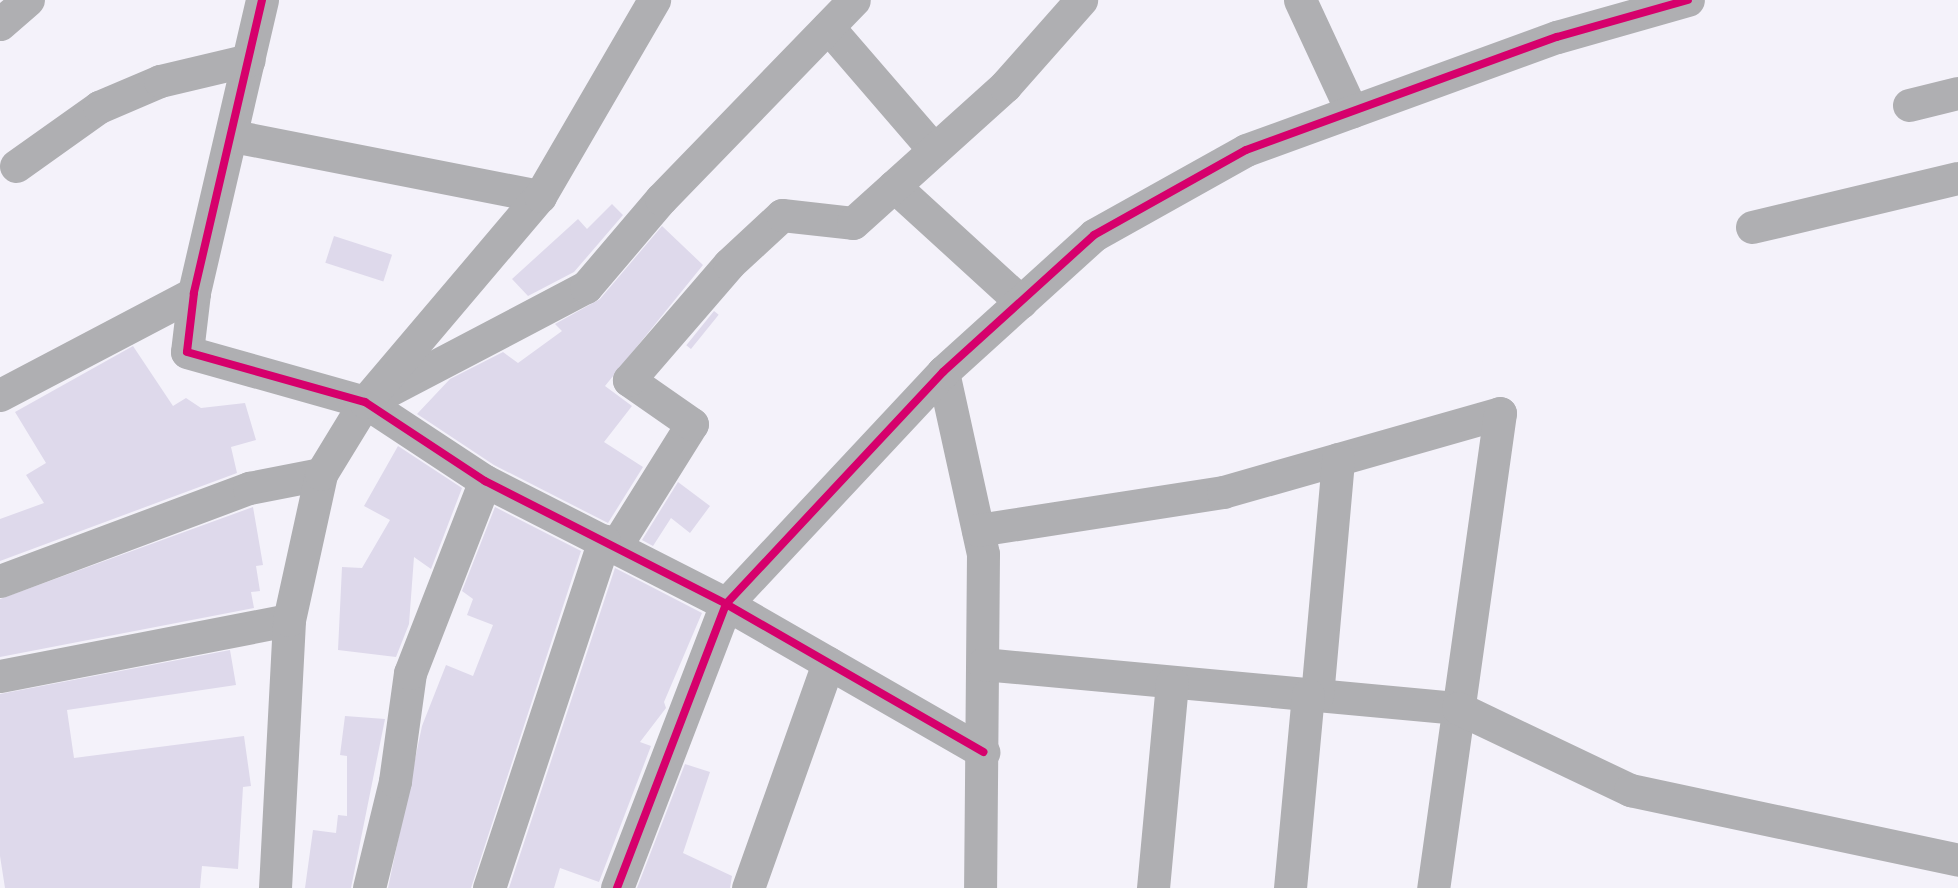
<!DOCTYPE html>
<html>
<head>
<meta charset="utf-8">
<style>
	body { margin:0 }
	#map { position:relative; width:1958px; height:888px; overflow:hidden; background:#f4f2fa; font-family:"Exo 2",sans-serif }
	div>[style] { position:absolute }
	.building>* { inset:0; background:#ded9eb; transform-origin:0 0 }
	.minor>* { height:33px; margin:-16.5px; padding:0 16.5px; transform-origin:16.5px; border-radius:16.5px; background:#afafb2 }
	.cycleway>* { height:8px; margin:-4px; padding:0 4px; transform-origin:4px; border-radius:4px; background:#d6006c }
	span { translate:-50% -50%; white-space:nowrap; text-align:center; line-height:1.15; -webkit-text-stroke:6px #f3effd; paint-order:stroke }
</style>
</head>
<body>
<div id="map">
	<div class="building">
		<i style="clip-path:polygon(612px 204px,623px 215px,574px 272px,528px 296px,512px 279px,578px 219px,587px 229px)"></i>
		<i style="clip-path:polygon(662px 226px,703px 265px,605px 386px,632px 406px,604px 442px,643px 467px,608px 523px,494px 465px,417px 414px,450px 379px,503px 352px,518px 363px,562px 331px,555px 324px,600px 299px)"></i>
		<i style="left:334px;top:236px;width:61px;height:28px;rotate:18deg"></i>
		<i style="left:714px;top:311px;width:6px;height:44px;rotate:39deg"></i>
		<i style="clip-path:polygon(133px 346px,173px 406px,186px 398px,201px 408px,245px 403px,256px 440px,231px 447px,237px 473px,0 561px,0 519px,44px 503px,26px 475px,46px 463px,15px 412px)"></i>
		<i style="clip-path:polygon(398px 446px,462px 488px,431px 569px,414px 557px,409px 624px,396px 657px,338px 650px,342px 567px,362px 568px,390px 520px,364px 506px)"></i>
		<i style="clip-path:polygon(678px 482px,710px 506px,690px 533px,671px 518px,653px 546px,642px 540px)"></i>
		<i style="clip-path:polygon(253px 507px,263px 565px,256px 566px,260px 591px,251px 592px,254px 608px,0 657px,0 599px)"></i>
		<i style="clip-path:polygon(495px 507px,581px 551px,471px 888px,388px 888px,422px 726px,446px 665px,473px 676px,493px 625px,467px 615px,473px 599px,462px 591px)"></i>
		<i style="clip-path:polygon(615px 568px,702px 613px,664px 702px,666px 708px,640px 742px,651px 746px,599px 882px,560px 868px,554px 888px,509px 888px)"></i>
		<i style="clip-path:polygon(230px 650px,236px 685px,67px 710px,74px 758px,244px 736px,251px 786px,243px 787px,238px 869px,202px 866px,200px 888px,5px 888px,0 856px,0 694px)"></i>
		<i style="clip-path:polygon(345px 716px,385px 719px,351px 888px,305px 888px,313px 830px,336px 833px,338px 815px,347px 816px,347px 756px,340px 755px)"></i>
		<i style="clip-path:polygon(685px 764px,710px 772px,683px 853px,732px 876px,730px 888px,637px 888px)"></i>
	</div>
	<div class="minor">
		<i style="left:262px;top:0;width:301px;rotate:103.1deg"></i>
		<i style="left:194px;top:293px;width:59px;rotate:96.8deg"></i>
		<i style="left:187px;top:352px;width:185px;rotate:15.7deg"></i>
		<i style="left:365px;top:402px;width:144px;rotate:33.4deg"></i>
		<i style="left:485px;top:481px;width:271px;rotate:27deg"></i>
		<i style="left:726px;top:604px;width:297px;rotate:29.9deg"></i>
		<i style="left:1300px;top:0;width:123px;rotate:65.1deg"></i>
		<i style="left:0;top:24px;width:37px;rotate:-41deg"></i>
		<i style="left:828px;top:27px;width:162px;rotate:49.2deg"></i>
		<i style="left:1909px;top:105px;width:50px;rotate:-13.8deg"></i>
		<i style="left:233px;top:136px;width:313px;rotate:11.1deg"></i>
		<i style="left:16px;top:166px;width:102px;rotate:-35.4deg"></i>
		<i style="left:99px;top:107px;width:66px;rotate:-23.1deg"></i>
		<i style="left:160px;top:81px;width:91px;rotate:-13.3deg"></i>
		<i style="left:894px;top:186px;width:172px;rotate:42.4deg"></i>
		<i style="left:1752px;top:227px;width:212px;rotate:-13.4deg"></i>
		<i style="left:943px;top:372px;width:186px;rotate:77.6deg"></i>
		<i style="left:983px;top:554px;width:334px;rotate:90.5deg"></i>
		<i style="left:0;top:395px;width:219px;rotate:-27.7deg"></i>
		<i style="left:380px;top:395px;width:233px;rotate:-27.7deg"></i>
		<i style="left:586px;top:287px;width:116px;rotate:-49.6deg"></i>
		<i style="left:661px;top:199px;width:277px;rotate:-45.9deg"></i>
		<i style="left:978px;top:530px;width:248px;rotate:-8.8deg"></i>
		<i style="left:1223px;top:492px;width:288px;rotate:-15.9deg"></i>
		<i style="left:1500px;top:413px;width:480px;rotate:98deg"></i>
		<i style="left:615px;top:547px;width:145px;rotate:-58deg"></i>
		<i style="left:692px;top:424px;width:77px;rotate:-145.1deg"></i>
		<i style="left:629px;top:380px;width:153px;rotate:-49.2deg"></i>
		<i style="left:729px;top:264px;width:72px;rotate:-42.8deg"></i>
		<i style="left:782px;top:215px;width:71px;rotate:6.4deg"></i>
		<i style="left:853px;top:223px;width:205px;rotate:-42deg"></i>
		<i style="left:1005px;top:86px;width:115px;rotate:-48.5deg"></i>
		<i style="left:0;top:581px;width:266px;rotate:-20.5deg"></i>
		<i style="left:249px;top:488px;width:73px;rotate:-11deg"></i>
		<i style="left:983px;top:664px;width:477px;rotate:5.3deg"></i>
		<i style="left:1458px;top:708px;width:191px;rotate:25.5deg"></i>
		<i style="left:1630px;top:790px;width:335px;rotate:12deg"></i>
		<i style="left:0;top:676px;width:294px;rotate:-11deg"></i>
		<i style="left:1317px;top:696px;width:238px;rotate:-84.9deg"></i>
		<i style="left:275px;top:888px;width:268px;rotate:-87deg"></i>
		<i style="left:289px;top:620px;width:149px;rotate:-77.6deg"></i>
		<i style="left:321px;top:474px;width:84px;rotate:-58.6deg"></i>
		<i style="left:365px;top:402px;width:270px;rotate:-49.7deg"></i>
		<i style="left:540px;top:196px;width:227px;rotate:-59.8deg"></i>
		<i style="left:369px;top:888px;width:110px;rotate:-76.3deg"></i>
		<i style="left:395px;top:781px;width:109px;rotate:-82.1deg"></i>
		<i style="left:410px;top:673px;width:206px;rotate:-68.7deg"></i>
		<i style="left:489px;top:888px;width:366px;rotate:-71.7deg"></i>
		<i style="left:617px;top:888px;width:304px;rotate:-69deg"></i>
		<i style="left:726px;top:604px;width:318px;rotate:-46.9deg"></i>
		<i style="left:943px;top:372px;width:204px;rotate:-42.2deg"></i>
		<i style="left:1094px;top:235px;width:174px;rotate:-29.2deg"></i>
		<i style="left:1246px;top:150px;width:331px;rotate:-20deg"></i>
		<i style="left:1557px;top:37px;width:136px;rotate:-15.8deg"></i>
		<i style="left:748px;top:888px;width:239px;rotate:-70.4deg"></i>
		<i style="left:1153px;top:888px;width:206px;rotate:-84.7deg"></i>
		<i style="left:1290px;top:888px;width:194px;rotate:-84.7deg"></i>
	</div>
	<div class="cycleway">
		<i style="left:262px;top:0;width:301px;rotate:103.1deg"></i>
		<i style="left:194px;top:293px;width:59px;rotate:96.8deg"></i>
		<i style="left:187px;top:352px;width:185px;rotate:15.7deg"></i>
		<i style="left:365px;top:402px;width:144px;rotate:33.4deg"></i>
		<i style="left:485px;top:481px;width:271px;rotate:27deg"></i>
		<i style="left:726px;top:604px;width:297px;rotate:29.9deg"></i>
		<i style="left:617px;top:888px;width:304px;rotate:-69deg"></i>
		<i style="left:726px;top:604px;width:318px;rotate:-46.9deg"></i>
		<i style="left:943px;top:372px;width:204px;rotate:-42.2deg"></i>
		<i style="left:1094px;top:235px;width:174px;rotate:-29.2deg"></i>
		<i style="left:1246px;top:150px;width:331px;rotate:-20deg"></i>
		<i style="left:1557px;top:37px;width:136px;rotate:-15.8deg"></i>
	</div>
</div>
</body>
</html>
